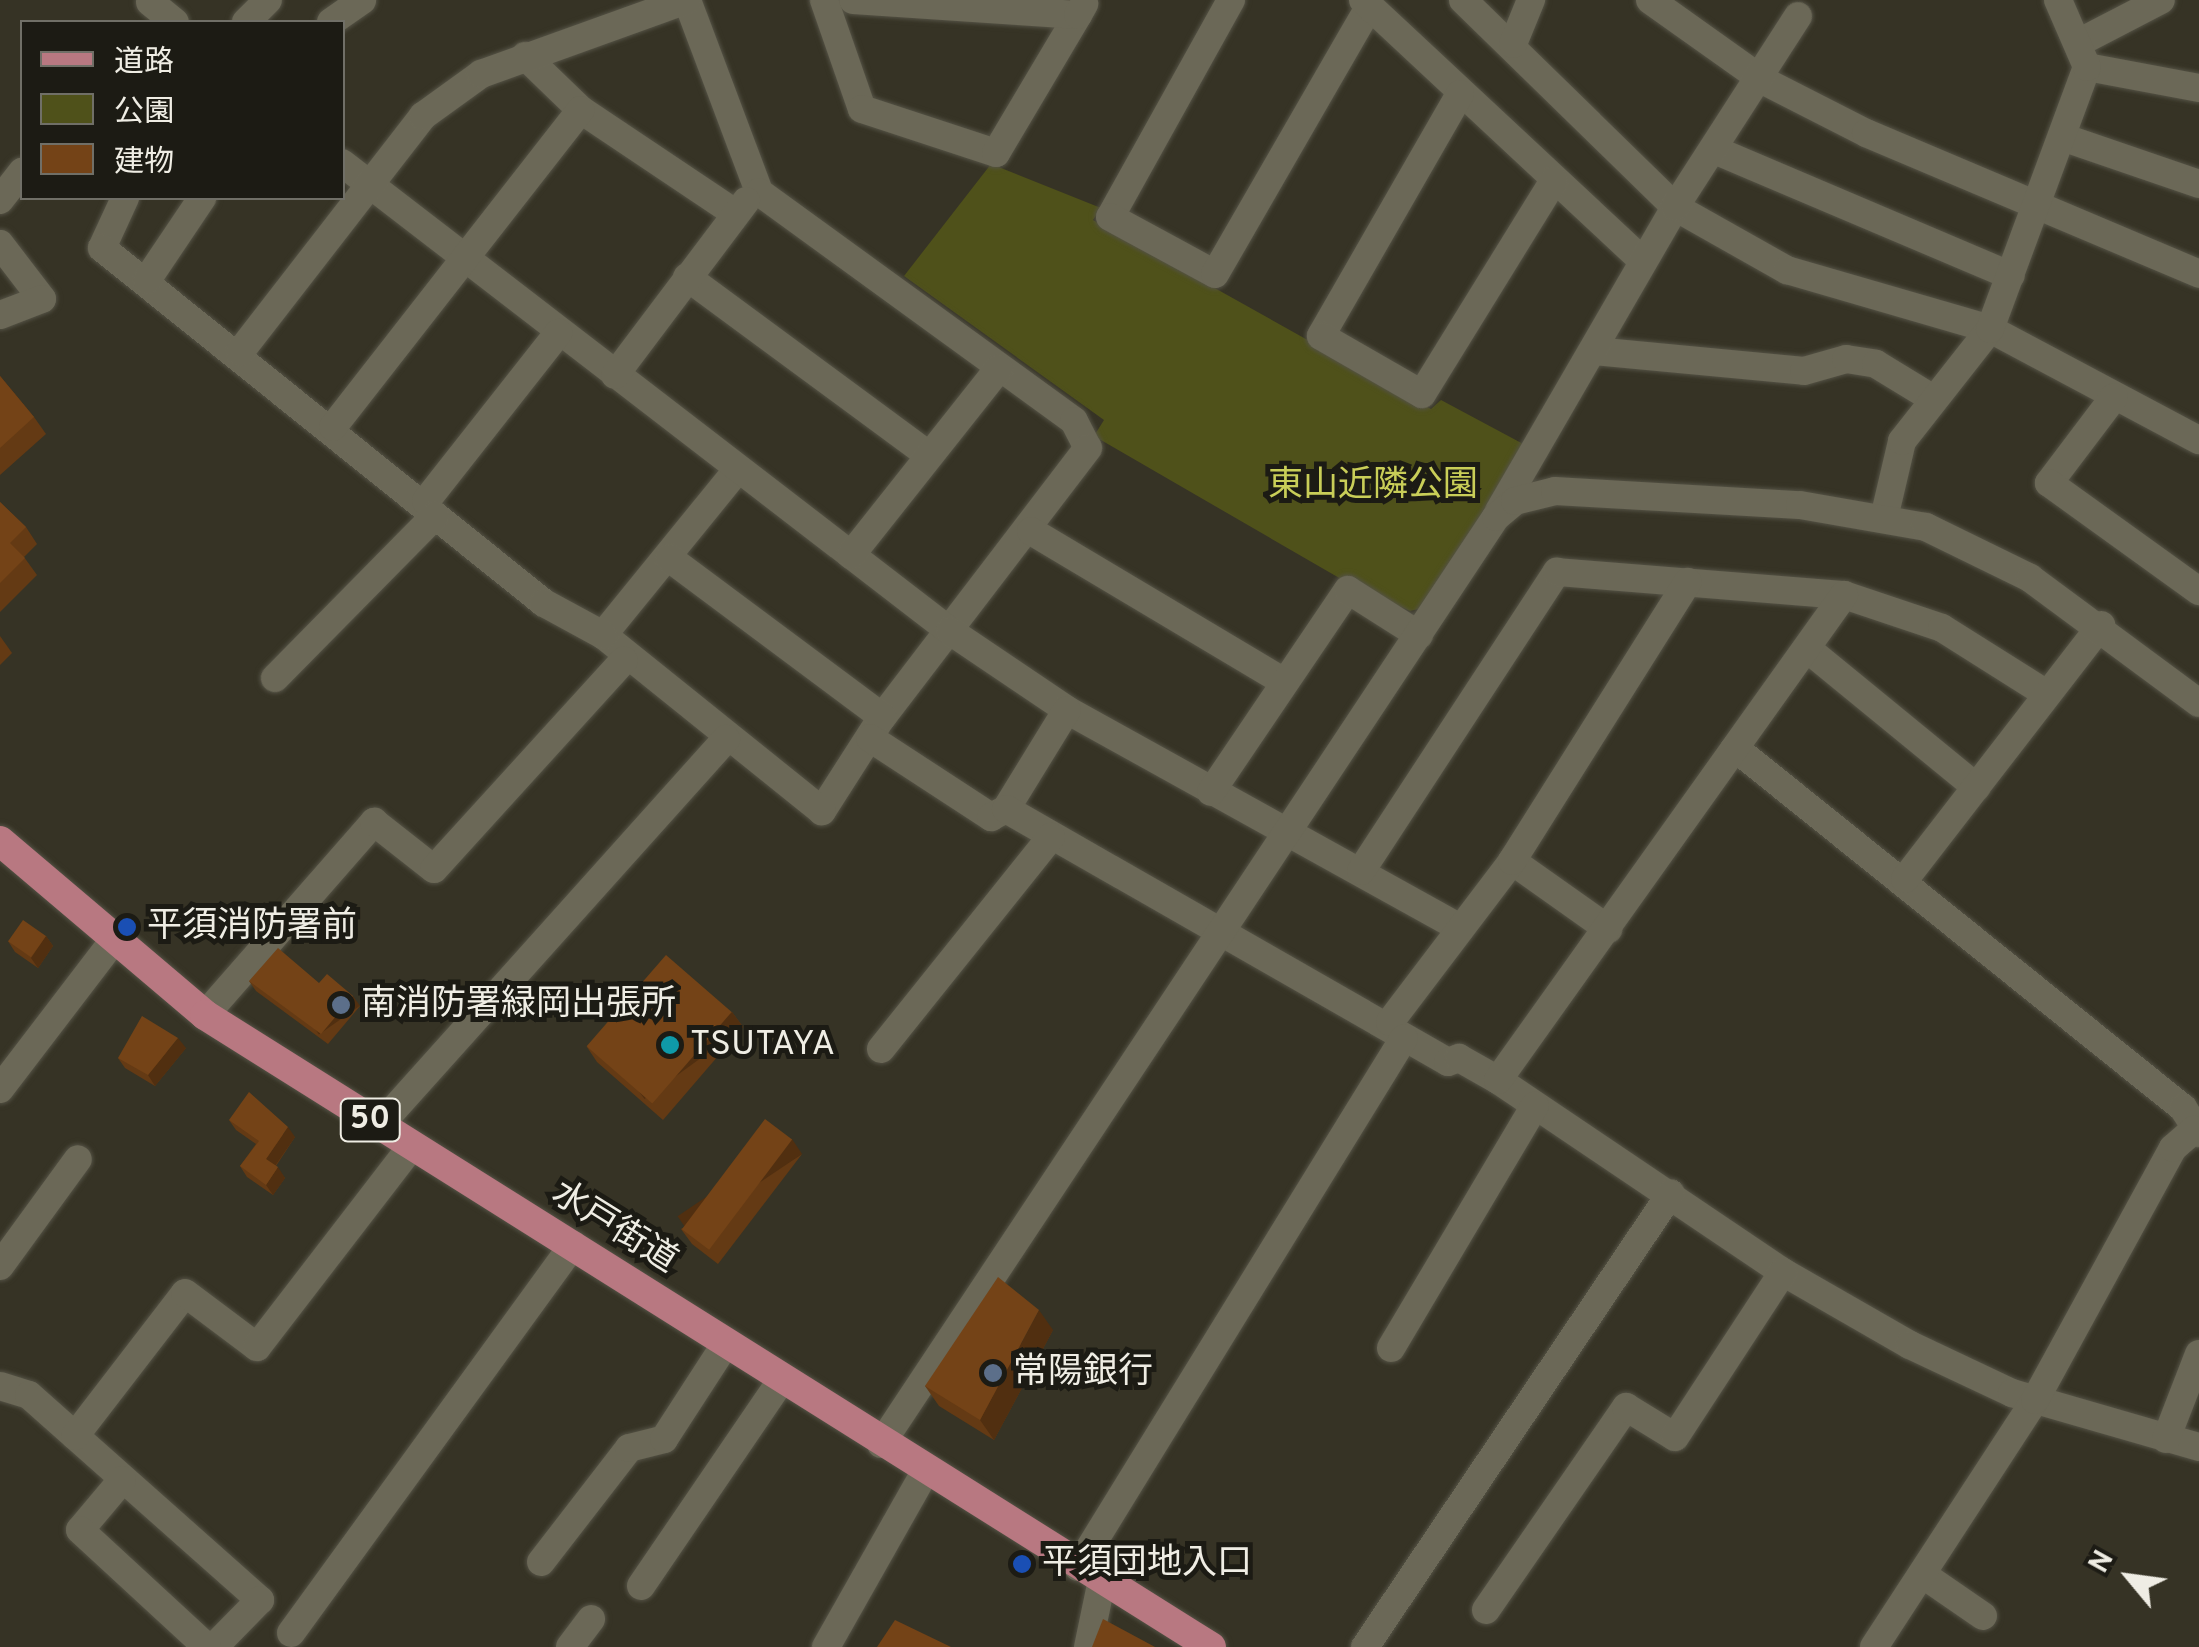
<!DOCTYPE html>
<html>
<head>
<meta charset="utf-8">
<style>
	body { margin:0 }
	#map { position:relative; width:2199px; height:1647px; overflow:hidden; background:#363325; font-family:Overpass,"Noto Sans JP",sans-serif }
	div>[style] { position:absolute }
	.green>* { inset:0; background:#4f511a }
	.roads { filter:drop-shadow(0 0 2px #545245) drop-shadow(0 0 2px #545245) }
	.minor>* { height:28px; margin:-14px; padding:0 14px; transform-origin:14px; border-radius:14px; background:#6b6857 }
	.major>* { height:30px; margin:-15px; padding:0 15px; transform-origin:15px; border-radius:15px; background:#b87881 }
	.wall>* { inset:0; background:#643a14 }
	.shaded-wall>* { inset:0; background:#512f10; transform-origin:0 0 }
	.building>* { inset:0; background:#744317; transform-origin:0 0 }
	.dots>* { width:28px; height:28px; translate:-50% -50%; box-sizing:border-box; border:5px solid #1c1b14; border-radius:50% }
	span { translate:-50% -50%; white-space:nowrap; text-align:center; line-height:1.15; -webkit-text-stroke:10px #1c1b14; paint-order:stroke }
	.shield-label span { padding:2px 8px; background:#1c1b14; border:2px solid; border-radius:8px; -webkit-text-stroke-width:0 }
	.shield-label { font-size:32px; color:#efede4; font-weight:700 }
	.park-label { font-size:35px; color:#c9ce58 }
	.poi-label { font-size:35px; color:#efede4 }
	.left { translate:0 -50%; text-align:left }
	.street-label { font-size:35px; color:#efede4 }
	.legend { position:absolute; left:20px; top:20px; width:325px; height:180px; box-sizing:border-box; background:#1c1b14; border:2px solid #706f67; margin:0; padding:12px 18px; list-style:none; font-size:30px; color:#efede4 }
	.legend li { display:flex; align-items:center; gap:20px; height:50px }
	.legend b { width:50px; border:2px solid #706f67 }
	.north { position:absolute; left:2079px; top:1527px; width:100px; height:100px; -webkit-text-stroke:8px #1c1b14; paint-order:stroke; rotate:299deg; font-size:28px; font-weight:700; line-height:40px; text-align:center; color:#efede4 }
	.north::after { content:''; display:block; margin:auto; width:35px; height:45px; background:#efede4; clip-path:polygon(50% 0,100% 100%,50% 72%,0 100%) }
</style>
</head>
<body>
<div id="map">
	<div class="green">
		<i style="clip-path:polygon(991px 164px,1101px 208px,1093px 220px,1431px 409px,1441px 400px,1527px 446px,1423px 608px,1410px 611px,1341px 579px,1094px 436px,1104px 420px,904px 276px)"></i>
	</div>
	<div class="roads">
		<div class="minor">
			<i style="left:687px;top:0;width:205px;rotate:69.4deg"></i>
			<i style="left:759px;top:192px;width:389px;rotate:36deg"></i>
			<i style="left:1074px;top:421px;width:30px;rotate:63deg"></i>
			<i style="left:1088px;top:448px;width:339px;rotate:127.4deg"></i>
			<i style="left:882px;top:717px;width:112px;rotate:122.6deg"></i>
			<i style="left:822px;top:811px;width:281px;rotate:-141.2deg"></i>
			<i style="left:603px;top:635px;width:213px;rotate:-50.9deg"></i>
			<i style="left:824px;top:0;width:115px;rotate:70.8deg"></i>
			<i style="left:862px;top:109px;width:141px;rotate:18.2deg"></i>
			<i style="left:996px;top:153px;width:161px;rotate:-59.3deg"></i>
			<i style="left:853px;top:0;width:225px;rotate:3.8deg"></i>
			<i style="left:1078px;top:15px;width:13px;rotate:-61deg"></i>
			<i style="left:1231px;top:0;width:248px;rotate:119.1deg"></i>
			<i style="left:1110px;top:217px;width:119px;rotate:28.5deg"></i>
			<i style="left:1215px;top:274px;width:310px;rotate:-60deg"></i>
			<i style="left:1363px;top:0;width:383px;rotate:43deg"></i>
			<i style="left:1463px;top:0;width:296px;rotate:44.3deg"></i>
			<i style="left:1675px;top:207px;width:129px;rotate:29.4deg"></i>
			<i style="left:1787px;top:270px;width:211px;rotate:16.2deg"></i>
			<i style="left:1990px;top:329px;width:237px;rotate:28deg"></i>
			<i style="left:1650px;top:0;width:140px;rotate:35.4deg"></i>
			<i style="left:1764px;top:81px;width:114px;rotate:27deg"></i>
			<i style="left:1866px;top:133px;width:362px;rotate:22.9deg"></i>
			<i style="left:150px;top:2px;width:32px;rotate:39deg"></i>
			<i style="left:246px;top:22px;width:31px;rotate:-45deg"></i>
			<i style="left:331px;top:22px;width:38px;rotate:-35deg"></i>
			<i style="left:2080px;top:42px;width:91px;rotate:-27.4deg"></i>
			<i style="left:1513px;top:44px;width:48px;rotate:-67.8deg"></i>
			<i style="left:525px;top:56px;width:78px;rotate:44deg"></i>
			<i style="left:581px;top:110px;width:182px;rotate:33.8deg"></i>
			<i style="left:2087px;top:67px;width:114px;rotate:10.6deg"></i>
			<i style="left:1460px;top:94px;width:279px;rotate:119.9deg"></i>
			<i style="left:1321px;top:336px;width:116px;rotate:29.9deg"></i>
			<i style="left:1422px;top:394px;width:251px;rotate:-58.3deg"></i>
			<i style="left:2062px;top:137px;width:145px;rotate:18.9deg"></i>
			<i style="left:1717px;top:151px;width:319px;rotate:23deg"></i>
			<i style="left:342px;top:163px;width:767px;rotate:37.59deg"></i>
			<i style="left:950px;top:631px;width:141px;rotate:34deg"></i>
			<i style="left:1067px;top:710px;width:450px;rotate:29deg"></i>
			<i style="left:125px;top:198px;width:55px;rotate:114.7deg"></i>
			<i style="left:102px;top:248px;width:567px;rotate:38.77deg"></i>
			<i style="left:544px;top:603px;width:67px;rotate:28.5deg"></i>
			<i style="left:0;top:200px;width:36px;rotate:-52deg"></i>
			<i style="left:0;top:244px;width:69px;rotate:52.6deg"></i>
			<i style="left:42px;top:299px;width:45px;rotate:159.1deg"></i>
			<i style="left:687px;top:277px;width:300px;rotate:36.4deg"></i>
			<i style="left:147px;top:280px;width:99px;rotate:-56.1deg"></i>
			<i style="left:1594px;top:351px;width:211px;rotate:5.4deg"></i>
			<i style="left:1804px;top:371px;width:44px;rotate:-15.9deg"></i>
			<i style="left:1846px;top:359px;width:30px;rotate:9deg"></i>
			<i style="left:1876px;top:364px;width:63px;rotate:31.4deg"></i>
			<i style="left:240px;top:352px;width:299px;rotate:-52.2deg"></i>
			<i style="left:423px;top:116px;width:72px;rotate:-35.9deg"></i>
			<i style="left:481px;top:74px;width:219px;rotate:-19.8deg"></i>
			<i style="left:615px;top:375px;width:218px;rotate:-53deg"></i>
			<i style="left:2114px;top:397px;width:108px;rotate:127.1deg"></i>
			<i style="left:2049px;top:483px;width:185px;rotate:35.8deg"></i>
			<i style="left:333px;top:427px;width:402px;rotate:-52deg"></i>
			<i style="left:426px;top:501px;width:214px;rotate:-51.8deg"></i>
			<i style="left:1499px;top:511px;width:351px;rotate:-59.9deg"></i>
			<i style="left:1675px;top:207px;width:227px;rotate:-57.2deg"></i>
			<i style="left:1884px;top:518px;width:79px;rotate:-76.8deg"></i>
			<i style="left:1902px;top:441px;width:142px;rotate:-51.8deg"></i>
			<i style="left:1990px;top:329px;width:279px;rotate:-69.7deg"></i>
			<i style="left:2087px;top:67px;width:73px;rotate:-113.4deg"></i>
			<i style="left:1031px;top:531px;width:293px;rotate:30.8deg"></i>
			<i style="left:851px;top:555px;width:238px;rotate:-51.6deg"></i>
			<i style="left:669px;top:558px;width:266px;rotate:36.7deg"></i>
			<i style="left:1810px;top:651px;width:215px;rotate:39.3deg"></i>
			<i style="left:275px;top:678px;width:228px;rotate:-45.4deg"></i>
			<i style="left:870px;top:738px;width:145px;rotate:33.1deg"></i>
			<i style="left:991px;top:817px;width:17px;rotate:-28deg"></i>
			<i style="left:1006px;top:809px;width:116px;rotate:-58.4deg"></i>
			<i style="left:1735px;top:748px;width:575px;rotate:38.78deg"></i>
			<i style="left:2183px;top:1108px;width:30px;rotate:57deg"></i>
			<i style="left:1211px;top:792px;width:244px;rotate:-55.9deg"></i>
			<i style="left:1348px;top:590px;width:84px;rotate:32.4deg"></i>
			<i style="left:1006px;top:809px;width:509px;rotate:29.79deg"></i>
			<i style="left:1448px;top:1062px;width:12px;rotate:-20deg"></i>
			<i style="left:1459px;top:1058px;width:45px;rotate:29.4deg"></i>
			<i style="left:1498px;top:1080px;width:344px;rotate:34deg"></i>
			<i style="left:1783px;top:1272px;width:146px;rotate:29.9deg"></i>
			<i style="left:1910px;top:1345px;width:113px;rotate:25.2deg"></i>
			<i style="left:2012px;top:1393px;width:195px;rotate:16.1deg"></i>
			<i style="left:1512px;top:861px;width:118px;rotate:35.3deg"></i>
			<i style="left:1361px;top:871px;width:358px;rotate:-56.8deg"></i>
			<i style="left:1557px;top:572px;width:288px;rotate:4.6deg"></i>
			<i style="left:1844px;top:595px;width:103px;rotate:18.6deg"></i>
			<i style="left:1942px;top:628px;width:124px;rotate:32.2deg"></i>
			<i style="left:1905px;top:879px;width:321px;rotate:-52.3deg"></i>
			<i style="left:205px;top:1015px;width:257px;rotate:-48.8deg"></i>
			<i style="left:374px;top:822px;width:76px;rotate:38.1deg"></i>
			<i style="left:434px;top:869px;width:282px;rotate:-47.7deg"></i>
			<i style="left:1390px;top:1022px;width:202px;rotate:-52.8deg"></i>
			<i style="left:1512px;top:861px;width:330px;rotate:-57.8deg"></i>
			<i style="left:881px;top:1049px;width:272px;rotate:-51.3deg"></i>
			<i style="left:1498px;top:1080px;width:596px;rotate:-54.5deg"></i>
			<i style="left:0;top:1089px;width:186px;rotate:-52.6deg"></i>
			<i style="left:379px;top:1126px;width:520px;rotate:-48.12deg"></i>
			<i style="left:0;top:1266px;width:132px;rotate:-53.9deg"></i>
			<i style="left:1391px;top:1348px;width:282px;rotate:-59.3deg"></i>
			<i style="left:0;top:1386px;width:30px;rotate:17deg"></i>
			<i style="left:29px;top:1395px;width:309px;rotate:41.6deg"></i>
			<i style="left:260px;top:1600px;width:66px;rotate:134.4deg"></i>
			<i style="left:75px;top:1436px;width:180px;rotate:-52.4deg"></i>
			<i style="left:185px;top:1293px;width:90px;rotate:36.9deg"></i>
			<i style="left:257px;top:1347px;width:254px;rotate:-52.4deg"></i>
			<i style="left:2166px;top:1439px;width:91px;rotate:-68.8deg"></i>
			<i style="left:881px;top:1444px;width:1112px;rotate:-56.44deg"></i>
			<i style="left:1496px;top:517px;width:25px;rotate:-40deg"></i>
			<i style="left:1515px;top:501px;width:41px;rotate:-14deg"></i>
			<i style="left:1555px;top:491px;width:245px;rotate:3.3deg"></i>
			<i style="left:1800px;top:505px;width:128px;rotate:9.9deg"></i>
			<i style="left:1926px;top:527px;width:116px;rotate:26.1deg"></i>
			<i style="left:2030px;top:578px;width:210px;rotate:36.5deg"></i>
			<i style="left:122px;top:1480px;width:65px;rotate:130deg"></i>
			<i style="left:80px;top:1530px;width:173px;rotate:42.7deg"></i>
			<i style="left:541px;top:1562px;width:144px;rotate:-52.3deg"></i>
			<i style="left:629px;top:1448px;width:36px;rotate:-14deg"></i>
			<i style="left:664px;top:1439px;width:114px;rotate:-57.1deg"></i>
			<i style="left:1078px;top:1567px;width:621px;rotate:-58.36deg"></i>
			<i style="left:1922px;top:1574px;width:74px;rotate:34.5deg"></i>
			<i style="left:641px;top:1586px;width:250px;rotate:-55.7deg"></i>
			<i style="left:1486px;top:1610px;width:247px;rotate:-55.4deg"></i>
			<i style="left:1626px;top:1407px;width:57px;rotate:31.5deg"></i>
			<i style="left:1675px;top:1437px;width:197px;rotate:-56.8deg"></i>
			<i style="left:291px;top:1633px;width:480px;rotate:-54deg"></i>
			<i style="left:570px;top:1647px;width:35px;rotate:-53deg"></i>
			<i style="left:826px;top:1647px;width:201px;rotate:-60.5deg"></i>
			<i style="left:1088px;top:1647px;width:68px;rotate:-78.2deg"></i>
			<i style="left:1365px;top:1647px;width:547px;rotate:-56.02deg"></i>
			<i style="left:1874px;top:1647px;width:295px;rotate:-56.9deg"></i>
			<i style="left:2035px;top:1400px;width:287px;rotate:-61.3deg"></i>
			<i style="left:2173px;top:1148px;width:28px;rotate:-41deg"></i>
		</div>
		<div class="major">
			<i style="left:0;top:841px;width:269px;rotate:40.3deg"></i>
			<i style="left:205px;top:1015px;width:1188px;rotate:32.14deg"></i>
		</div>
	</div>
	<div class="wall">
		<i style="clip-path:polygon(0 376px,34px 417px,46px 434px,0 475px)"></i>
		<i style="clip-path:polygon(0 502px,26px 527px,37px 544px,24px 557px,37px 575px,0 612px)"></i>
		<i style="clip-path:polygon(0 636px,12px 653px,0 665px)"></i>
		<i style="clip-path:polygon(46px 936px,53px 946px,38px 968px,15px 952px,8px 941px)"></i>
		<i style="clip-path:polygon(249px 981px,319px 983px,360px 1006px,328px 1044px,256px 991px)"></i>
		<i style="clip-path:polygon(732px 1012px,743px 1027px,663px 1120px,597px 1062px,587px 1047px)"></i>
		<i style="clip-path:polygon(186px 1048px,155px 1086px,125px 1068px,118px 1058px)"></i>
		<i style="clip-path:polygon(229px 1120px,295px 1137px,276px 1166px,285px 1178px,273px 1195px,247px 1177px,240px 1166px,256px 1144px,236px 1130px)"></i>
		<i style="clip-path:polygon(802px 1154px,718px 1264px,692px 1244px,681px 1229px)"></i>
		<i style="clip-path:polygon(1053px 1330px,994px 1440px,939px 1406px,925px 1386px)"></i>
	</div>
	<div class="shaded-wall">
		<i style="clip-path:polygon(46px 936px,53px 946px,38px 968px,31px 958px)"></i>
		<i style="left:353px;top:996px;width:12px;height:50px;rotate:55deg"></i>
		<i style="left:732px;top:1012px;width:19px;height:122px;rotate:54deg"></i>
		<i style="clip-path:polygon(178px 1038px,186px 1048px,155px 1086px,148px 1075px)"></i>
		<i style="clip-path:polygon(288px 1127px,295px 1137px,273px 1169px,266px 1159px)"></i>
		<i style="left:792px;top:1139px;width:18px;height:138px;rotate:56deg"></i>
		<i style="clip-path:polygon(278px 1167px,285px 1178px,273px 1195px,266px 1185px)"></i>
		<i style="clip-path:polygon(1039px 1310px,1053px 1330px,994px 1440px,980px 1420px)"></i>
	</div>
	<div class="building">
		<i style="clip-path:polygon(0 376px,34px 417px,0 448px)"></i>
		<i style="clip-path:polygon(0 502px,26px 527px,10px 543px,25px 558px,0 583px)"></i>
		<i style="left:23px;top:920px;width:28px;height:26px;rotate:35deg"></i>
		<i style="clip-path:polygon(278px 948px,319px 983px,327px 974px,353px 996px,321px 1034px,249px 981px)"></i>
		<i style="left:666px;top:955px;width:87px;height:121px;rotate:41deg"></i>
		<i style="clip-path:polygon(142px 1016px,178px 1038px,148px 1075px,118px 1058px)"></i>
		<i style="clip-path:polygon(249px 1092px,288px 1127px,266px 1159px,278px 1167px,266px 1185px,240px 1166px,259px 1141px,229px 1120px)"></i>
		<i style="left:765px;top:1119px;width:34px;height:138px;rotate:37deg"></i>
		<i style="clip-path:polygon(998px 1277px,1039px 1310px,980px 1420px,925px 1386px)"></i>
		<i style="clip-path:polygon(1103px 1619px,1155px 1647px,1092px 1647px)"></i>
		<i style="clip-path:polygon(895px 1620px,951px 1647px,877px 1647px)"></i>
	</div>
	<div class="dots">
		<i style="left:127px;top:927px;background:#1a4fb4"></i>
		<i style="left:341px;top:1005px;background:#5c6f8a"></i>
		<i style="left:670px;top:1045px;background:#0f9aa8"></i>
		<i style="left:993px;top:1373px;background:#5c6f8a"></i>
		<i style="left:1022px;top:1564px;background:#1a4fb4"></i>
	</div>
	<div class="shield-label">
		<span style="left:370px;top:1120px">50</span>
	</div>
	<div class="park-label">
		<span style="left:1373px;top:486px">東山近隣公園</span>
	</div>
	<div class="poi-label">
		<span class="left" style="left:147px;top:927px">平須消防署前</span>
		<span class="left" style="left:361px;top:1005px">南消防署緑岡出張所</span>
		<span class="left" style="left:690px;top:1045px">TSUTAYA</span>
		<span class="left" style="left:1013px;top:1373px">常陽銀行</span>
		<span class="left" style="left:1042px;top:1564px">平須団地入口</span>
	</div>
	<div class="street-label">
		<span style="left:614px;top:1228px;rotate:32deg">水戸街道</span>
	</div>
	<ul class="legend">
	<li><b style="height:12px;background:#b87881"></b>道路</li>
	<li><b style="height:28px;background:#4f511a"></b>公園</li>
	<li><b style="height:28px;background:#744317"></b>建物</li>
	</ul>
	<div class="north">N</div>
</div>
</body>
</html>
